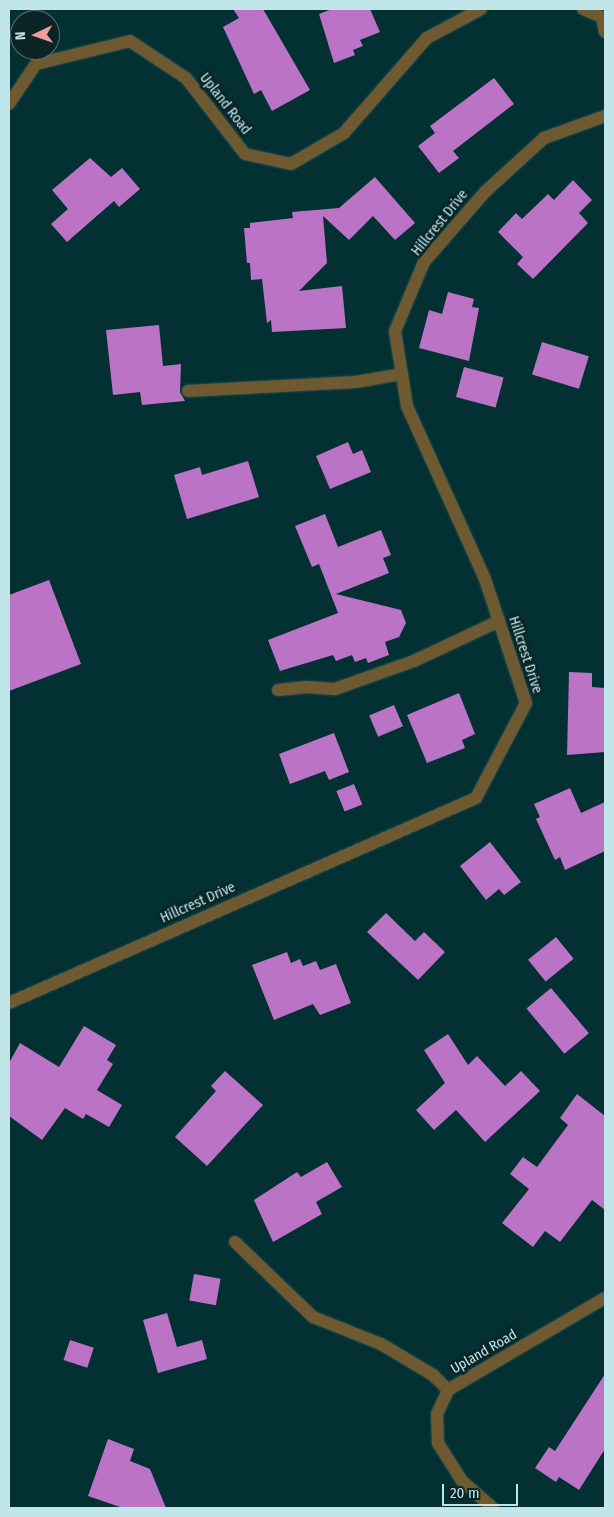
<!DOCTYPE html>
<html>
<head>
<meta charset="utf-8">
<style>
	body { margin:0 }
	#map { position:relative; width:614px; height:1517px; overflow:hidden; background:#023033; font-family:"Fira Sans Condensed",sans-serif }
	div>[style] { position:absolute }
	.building>* { inset:0; background:#bb74c5; transform-origin:0 0 }
	.roads { filter:drop-shadow(0 0 1px #214d50) drop-shadow(0 0 1px #214d50) }
	.service>* { height:12px; margin:-6px; padding:0 6px; transform-origin:6px; border-radius:6px; background:#6e5931 }
	.minor>* { height:12px; margin:-6px; padding:0 6px; transform-origin:6px; border-radius:6px; background:#6e5931 }
	span { translate:-50% -50%; white-space:nowrap; text-align:center; line-height:1.15; -webkit-text-stroke:5px #0b2426; paint-order:stroke }
	.street-label { font-size:14px; color:#c1e6ea }
	.frame { position:absolute; inset:0; border:10px solid #c1e6ea; pointer-events:none }
	.north { position:absolute; left:10px; top:10px; width:50px; height:50px; box-sizing:border-box; background:#0b2426; border:1px solid #547274; border-radius:50%; rotate:267deg; font-size:14px; font-weight:700; line-height:20px; text-align:center; color:#c1e6ea }
	.north::after { content:''; display:block; margin:auto; width:18px; height:22px; background:#f59b97; clip-path:polygon(50% 0,100% 100%,50% 72%,0 100%) }
	.scale { position:absolute; left:442px; top:1484px; width:76px; height:22px; box-sizing:border-box; border:2px solid #c1e6ea; border-top:0; padding-left:6px; font-size:15px; line-height:18px; white-space:nowrap; color:#c1e6ea; -webkit-text-stroke:4px #0b2426; paint-order:stroke }
</style>
</head>
<body>
<div id="map">
	<div class="building">
		<i style="clip-path:polygon(233px 9px,263px 9px,310px 90px,272px 111px,261px 90px,254px 94px,223px 27px,239px 18px)"></i>
		<i style="clip-path:polygon(332px 9px,370px 9px,380px 32px,360px 40px,363px 46px,353px 50px,355px 55px,334px 63px,319px 14px)"></i>
		<i style="clip-path:polygon(494px 78px,514px 104px,453px 151px,459px 158px,439px 173px,418px 146px,435px 133px,430px 126px)"></i>
		<i style="clip-path:polygon(90px 158px,111px 177px,122px 168px,140px 189px,119px 207px,114px 201px,67px 242px,51px 224px,68px 209px,52px 190px)"></i>
		<i style="clip-path:polygon(375px 177px,415px 223px,395px 240px,373px 216px,349px 240px,323px 216px,327px 263px,299px 291px,342px 286px,346px 328px,272px 332px,271px 320px,267px 323px,262px 279px,251px 280px,250px 263px,247px 263px,244px 228px,250px 228px,250px 223px,293px 218px,292px 212px,339px 208px)"></i>
		<i style="clip-path:polygon(573px 180px,592px 200px,579px 213px,588px 223px,533px 279px,517px 264px,523px 257px,498px 232px,516px 213px,522px 219px,548px 194px,554px 200px)"></i>
		<i style="clip-path:polygon(448px 292px,474px 299px,472px 307px,479px 308px,469px 361px,419px 348px,429px 310px,442px 314px)"></i>
		<i style="clip-path:polygon(159px 325px,163px 366px,181px 364px,180px 392px,185px 401px,142px 405px,140px 392px,113px 395px,106px 330px)"></i>
		<i style="left:542px;top:342px;width:49px;height:34px;rotate:17deg"></i>
		<i style="left:464px;top:367px;width:41px;height:31px;rotate:15deg"></i>
		<i style="clip-path:polygon(348px 442px,353px 454px,362px 450px,371px 472px,330px 489px,316px 456px)"></i>
		<i style="clip-path:polygon(248px 461px,259px 497px,187px 519px,174px 475px,200px 467px,202px 475px)"></i>
		<i style="clip-path:polygon(325px 514px,338px 547px,381px 530px,391px 555px,383px 558px,389px 573px,336px 594px,401px 610px,406px 623px,399px 637px,385px 642px,389px 655px,368px 663px,366px 658px,355px 662px,352px 655px,336px 661px,333px 655px,280px 671px,268px 640px,338px 613px,319px 564px,312px 567px,295px 526px)"></i>
		<i style="clip-path:polygon(49px 580px,81px 664px,9px 691px,9px 595px)"></i>
		<i style="clip-path:polygon(569px 672px,592px 673px,592px 687px,605px 688px,605px 752px,567px 755px)"></i>
		<i style="clip-path:polygon(459px 693px,475px 734px,462px 740px,465px 748px,427px 763px,407px 715px)"></i>
		<i style="left:394px;top:705px;width:23px;height:27px;rotate:67deg"></i>
		<i style="clip-path:polygon(334px 733px,349px 772px,329px 780px,325px 771px,290px 784px,279px 754px)"></i>
		<i style="left:354px;top:784px;width:22px;height:19px;rotate:68deg"></i>
		<i style="clip-path:polygon(570px 788px,581px 813px,605px 802px,605px 851px,565px 870px,560px 857px,555px 860px,536px 819px,540px 817px,534px 804px)"></i>
		<i style="clip-path:polygon(490px 842px,521px 882px,504px 895px,499px 889px,486px 900px,460px 866px)"></i>
		<i style="clip-path:polygon(386px 913px,415px 941px,424px 932px,445px 952px,418px 980px,367px 932px)"></i>
		<i style="left:556px;top:937px;width:28px;height:36px;rotate:51deg"></i>
		<i style="clip-path:polygon(287px 952px,291px 963px,300px 959px,303px 966px,316px 961px,320px 970px,336px 964px,351px 1003px,320px 1015px,313px 1004px,274px 1020px,252px 965px)"></i>
		<i style="left:551px;top:988px;width:59px;height:32px;rotate:50deg"></i>
		<i style="clip-path:polygon(84px 1026px,116px 1045px,107px 1060px,113px 1064px,97px 1090px,122px 1105px,109px 1127px,86px 1114px,83px 1119px,65px 1108px,42px 1140px,9px 1116px,9px 1063px,20px 1043px,59px 1067px)"></i>
		<i style="clip-path:polygon(448px 1034px,468px 1065px,477px 1056px,505px 1086px,521px 1071px,540px 1091px,485px 1142px,456px 1110px,434px 1130px,416px 1110px,445px 1083px,424px 1050px)"></i>
		<i style="clip-path:polygon(225px 1071px,263px 1105px,207px 1166px,175px 1137px,216px 1091px,211px 1086px)"></i>
		<i style="clip-path:polygon(577px 1094px,605px 1116px,605px 1210px,592px 1200px,560px 1242px,545px 1231px,533px 1247px,502px 1223px,529px 1189px,510px 1174px,523px 1157px,537px 1167px,568px 1125px,560px 1118px)"></i>
		<i style="clip-path:polygon(327px 1162px,342px 1187px,316px 1202px,322px 1214px,273px 1242px,254px 1200px,297px 1172px,301px 1177px)"></i>
		<i style="left:194px;top:1274px;width:27px;height:27px;rotate:10deg"></i>
		<i style="clip-path:polygon(167px 1313px,177px 1347px,202px 1340px,207px 1359px,158px 1373px,143px 1320px)"></i>
		<i style="left:70px;top:1340px;width:25px;height:21px;rotate:18deg"></i>
		<i style="clip-path:polygon(605px 1374px,605px 1449px,579px 1490px,559px 1477px,556px 1482px,535px 1468px,549px 1447px,555px 1451px)"></i>
		<i style="clip-path:polygon(108px 1439px,134px 1449px,130px 1461px,150px 1469px,166px 1508px,123px 1508px,88px 1496px)"></i>
	</div>
	<div class="roads">
		<div class="service">
			<i style="left:188px;top:391px;width:168px;rotate:-3.1deg"></i>
			<i style="left:356px;top:382px;width:47px;rotate:-9.9deg"></i>
			<i style="left:278px;top:690px;width:27px;rotate:-6deg"></i>
			<i style="left:305px;top:687px;width:30px;rotate:4deg"></i>
			<i style="left:335px;top:689px;width:84px;rotate:-19.5deg"></i>
			<i style="left:414px;top:661px;width:94px;rotate:-25.2deg"></i>
			<i style="left:235px;top:1242px;width:108px;rotate:43.9deg"></i>
			<i style="left:313px;top:1317px;width:73px;rotate:21.7deg"></i>
			<i style="left:381px;top:1344px;width:61px;rotate:30.8deg"></i>
			<i style="left:433px;top:1375px;width:21px;rotate:45deg"></i>
		</div>
		<div class="minor">
			<i style="left:583px;top:9px;width:21px;rotate:23deg"></i>
			<i style="left:602px;top:17px;width:15px;rotate:79deg"></i>
			<i style="left:9px;top:104px;width:48px;rotate:-56deg"></i>
			<i style="left:36px;top:64px;width:97px;rotate:-13.7deg"></i>
			<i style="left:130px;top:41px;width:67px;rotate:33.5deg"></i>
			<i style="left:186px;top:78px;width:96px;rotate:52.2deg"></i>
			<i style="left:245px;top:154px;width:47px;rotate:12.3deg"></i>
			<i style="left:291px;top:164px;width:61px;rotate:-30.3deg"></i>
			<i style="left:344px;top:133px;width:126px;rotate:-48.9deg"></i>
			<i style="left:427px;top:38px;width:61px;rotate:-28.2deg"></i>
			<i style="left:9px;top:1003px;width:510px;rotate:-23.7deg"></i>
			<i style="left:476px;top:798px;width:107px;rotate:-62.2deg"></i>
			<i style="left:526px;top:703px;width:131px;rotate:-108.3deg"></i>
			<i style="left:485px;top:579px;width:190px;rotate:-114.3deg"></i>
			<i style="left:407px;top:406px;width:76px;rotate:-99.1deg"></i>
			<i style="left:395px;top:331px;width:75px;rotate:-67.2deg"></i>
			<i style="left:424px;top:262px;width:93px;rotate:-48.9deg"></i>
			<i style="left:485px;top:192px;width:80px;rotate:-42.5deg"></i>
			<i style="left:544px;top:138px;width:65px;rotate:-19.8deg"></i>
			<i style="left:493px;top:1508px;width:41px;rotate:-138.9deg"></i>
			<i style="left:462px;top:1481px;width:45px;rotate:-122.3deg"></i>
			<i style="left:438px;top:1443px;width:29px;rotate:-92deg"></i>
			<i style="left:437px;top:1414px;width:26px;rotate:-65deg"></i>
			<i style="left:448px;top:1390px;width:182px;rotate:-30.4deg"></i>
		</div>
	</div>
	<div class="street-label">
		<span style="left:225px;top:104px;rotate:52deg">Upland Road</span>
		<span style="left:440px;top:223px;rotate:-51deg">Hillcrest Drive</span>
		<span style="left:525px;top:655px;rotate:72deg">Hillcrest Drive</span>
		<span style="left:198px;top:903px;rotate:-24deg">Hillcrest Drive</span>
		<span style="left:484px;top:1352px;rotate:-30deg">Upland Road</span>
	</div>
	<div class="frame"></div>
	<div class="north">N</div>
	<div class="scale">20 m</div>
</div>
</body>
</html>
